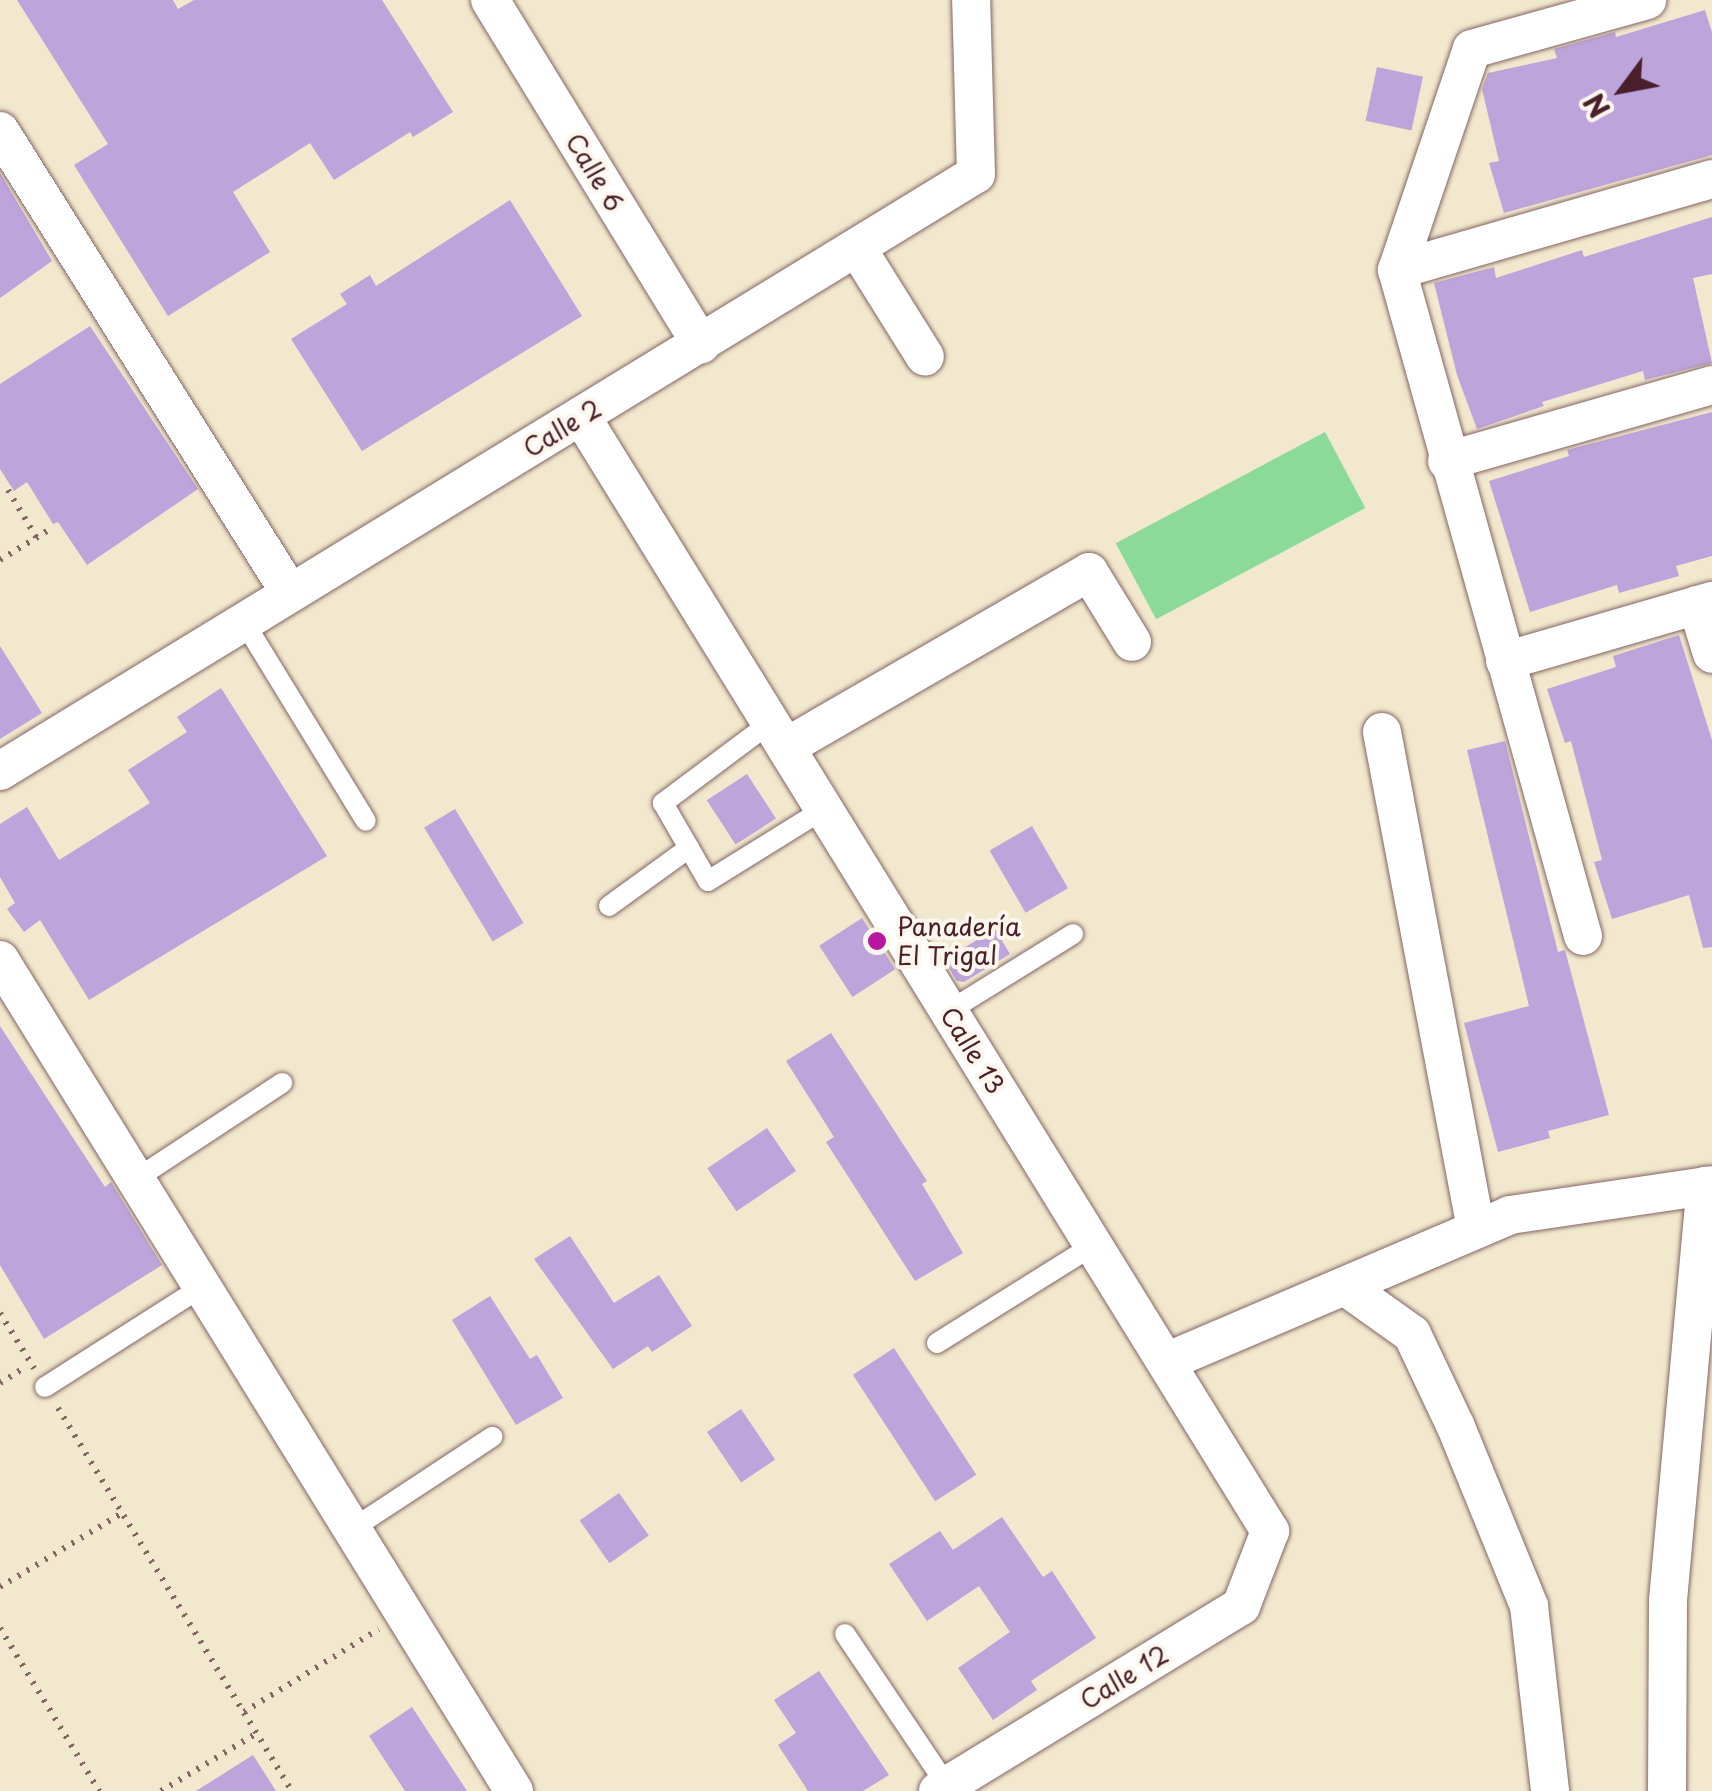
<!DOCTYPE html>
<html>
<head>
<meta charset="utf-8">
<style>
	body { margin:0 }
	#map { position:relative; width:1712px; height:1791px; overflow:hidden; background:#f1e8cd; font-family:"Playpen Sans",sans-serif }
	div>[style] { position:absolute }
	.green>* { inset:0; background:#8cda99; transform-origin:0 0 }
	.building>* { inset:0; background:#bda4da; transform-origin:0 0 }
	.path>* { height:6px; margin-top:-3px; transform-origin:0; background:repeating-linear-gradient(90deg,#846564 0 2.5px,transparent 0 10.5px) }
	.roads { filter:drop-shadow(0 0 2px #846564) drop-shadow(0 0 2px #846564) }
	.service>* { height:20px; margin:-10px; padding:0 10px; transform-origin:10px; border-radius:10px; background:#fff }
	.minor>* { height:38px; margin:-19px; padding:0 19px; transform-origin:19px; border-radius:19px; background:#fff }
	.dots>* { width:28px; height:28px; translate:-50% -50%; box-sizing:border-box; border:5px solid #fbf7ec; border-radius:50% }
	span { translate:-50% -50%; white-space:nowrap; text-align:center; line-height:1.15; -webkit-text-stroke:8px #fbf7ec; paint-order:stroke }
	.street-label { font-size:25px; color:#4a1f2b }
	.poi-label { font-size:25px; color:#4a1f2b }
	.left { translate:0 -50%; text-align:left }
	.north { position:absolute; left:1572px; top:40px; width:100px; height:100px; -webkit-text-stroke:8px #fbf7ec; paint-order:stroke; rotate:238deg; font-size:28px; font-weight:700; line-height:40px; text-align:center; color:#4a1f2b }
	.north::after { content:''; display:block; margin:auto; width:35px; height:45px; background:#4a1f2b; clip-path:polygon(50% 0,100% 100%,50% 72%,0 100%) }
</style>
</head>
<body>
<div id="map">
	<div class="green">
		<i style="left:1325px;top:432px;width:86px;height:237px;rotate:62deg"></i>
	</div>
	<div class="building">
		<i style="clip-path:polygon(17px 0,173px 0,178px 9px,194px 0,382px 0,453px 112px,413px 137px,410px 132px,334px 180px,310px 143px,233px 192px,270px 252px,168px 316px,74px 165px,108px 144px)"></i>
		<i style="clip-path:polygon(1705px 10px,1712px 32px,1712px 155px,1504px 213px,1489px 163px,1499px 161px,1482px 89px,1488px 73px,1557px 58px,1554px 49px,1615px 32px,1616px 37px)"></i>
		<i style="left:1377px;top:67px;width:47px;height:55px;rotate:12deg"></i>
		<i style="clip-path:polygon(0 173px,52px 261px,0 298px)"></i>
		<i style="clip-path:polygon(510px 200px,582px 316px,362px 451px,291px 339px,347px 304px,340px 294px,370px 275px,376px 286px)"></i>
		<i style="clip-path:polygon(1712px 217px,1712px 274px,1693px 278px,1712px 363px,1645px 380px,1643px 371px,1542px 402px,1544px 406px,1477px 429px,1457px 375px,1434px 283px,1494px 267px,1496px 278px,1582px 250px,1584px 257px)"></i>
		<i style="clip-path:polygon(90px 326px,198px 489px,87px 565px,58px 522px,53px 524px,27px 482px,14px 491px,0 469px,0 384px)"></i>
		<i style="clip-path:polygon(1712px 412px,1712px 556px,1676px 566px,1679px 576px,1619px 593px,1617px 585px,1530px 612px,1489px 481px,1569px 456px,1567px 450px)"></i>
		<i style="clip-path:polygon(1679px 635px,1712px 740px,1712px 947px,1703px 948px,1689px 895px,1612px 919px,1594px 862px,1602px 860px,1571px 741px,1565px 743px,1547px 689px,1616px 667px,1613px 656px)"></i>
		<i style="clip-path:polygon(0 646px,42px 713px,0 739px)"></i>
		<i style="clip-path:polygon(221px 688px,327px 856px,89px 1000px,40px 920px,24px 932px,7px 909px,15px 903px,0 877px,0 824px,27px 807px,59px 860px,150px 803px,128px 770px,187px 732px,177px 717px)"></i>
		<i style="clip-path:polygon(1505px 741px,1558px 952px,1565px 950px,1609px 1115px,1548px 1131px,1550px 1138px,1498px 1152px,1464px 1023px,1529px 1006px,1467px 750px)"></i>
		<i style="left:747px;top:774px;width:53px;height:48px;rotate:57deg"></i>
		<i style="left:455px;top:809px;width:133px;height:36px;rotate:59deg"></i>
		<i style="left:1032px;top:826px;width:72px;height:49px;rotate:60deg"></i>
		<i style="left:862px;top:918px;width:61px;height:51px;rotate:57deg"></i>
		<i style="clip-path:polygon(995px 929px,1010px 954px,964px 982px,957px 981px,944px 960px)"></i>
		<i style="clip-path:polygon(0 1026px,105px 1187px,111px 1182px,162px 1265px,44px 1339px,0 1265px)"></i>
		<i style="clip-path:polygon(831px 1033px,927px 1181px,922px 1184px,963px 1253px,915px 1281px,826px 1142px,834px 1137px,786px 1061px)"></i>
		<i style="left:767px;top:1128px;width:52px;height:72px;rotate:56deg"></i>
		<i style="clip-path:polygon(570px 1236px,614px 1303px,659px 1275px,692px 1326px,652px 1352px,648px 1346px,613px 1369px,534px 1259px)"></i>
		<i style="clip-path:polygon(490px 1296px,530px 1359px,537px 1355px,563px 1398px,516px 1425px,452px 1320px)"></i>
		<i style="left:894px;top:1348px;width:151px;height:49px;rotate:57deg"></i>
		<i style="left:741px;top:1409px;width:61px;height:41px;rotate:56deg"></i>
		<i style="left:619px;top:1493px;width:52px;height:48px;rotate:55deg"></i>
		<i style="clip-path:polygon(1002px 1517px,1043px 1577px,1052px 1571px,1096px 1638px,1031px 1681px,1037px 1690px,993px 1720px,958px 1668px,1010px 1632px,979px 1586px,927px 1621px,889px 1564px,940px 1531px,953px 1550px)"></i>
		<i style="clip-path:polygon(819px 1671px,889px 1775px,863px 1791px,808px 1791px,778px 1745px,796px 1733px,774px 1700px)"></i>
		<i style="clip-path:polygon(412px 1707px,467px 1791px,405px 1791px,369px 1736px)"></i>
		<i style="clip-path:polygon(253px 1755px,276px 1791px,196px 1791px)"></i>
	</div>
	<div class="path">
		<i style="left:8px;top:490px;width:55px;rotate:59.2deg"></i>
		<i style="left:0;top:560px;width:55px;rotate:-31.7deg"></i>
		<i style="left:0;top:1313px;width:65px;rotate:58.3deg"></i>
		<i style="left:0;top:1383px;width:31px;rotate:-32deg"></i>
		<i style="left:58px;top:1408px;width:449px;rotate:58.6deg"></i>
		<i style="left:0;top:1587px;width:143px;rotate:-31.2deg"></i>
		<i style="left:0;top:1628px;width:191px;rotate:58.7deg"></i>
		<i style="left:244px;top:1712px;width:158px;rotate:-31.6deg"></i>
		<i style="left:161px;top:1791px;width:112px;rotate:-31.1deg"></i>
	</div>
	<div class="roads">
		<div class="service">
			<i style="left:244px;top:622px;width:233px;rotate:58.5deg"></i>
			<i style="left:770px;top:723px;width:134px;rotate:143.2deg"></i>
			<i style="left:663px;top:803px;width:90px;rotate:60deg"></i>
			<i style="left:708px;top:881px;width:137px;rotate:-31.8deg"></i>
			<i style="left:609px;top:906px;width:99px;rotate:-35.9deg"></i>
			<i style="left:949px;top:1011px;width:146px;rotate:-31.8deg"></i>
			<i style="left:136px;top:1179px;width:175px;rotate:-33.3deg"></i>
			<i style="left:937px;top:1343px;width:185px;rotate:-32deg"></i>
			<i style="left:45px;top:1387px;width:186px;rotate:-32.5deg"></i>
			<i style="left:352px;top:1529px;width:168px;rotate:-33.3deg"></i>
			<i style="left:845px;top:1634px;width:183px;rotate:56.1deg"></i>
		</div>
		<div class="minor">
			<i style="left:490px;top:0;width:404px;rotate:58.5deg"></i>
			<i style="left:0;top:131px;width:545px;rotate:57.88deg"></i>
			<i style="left:857px;top:248px;width:128px;rotate:58deg"></i>
			<i style="left:1397px;top:270px;width:328px;rotate:-16.1deg"></i>
			<i style="left:581px;top:416px;width:1311px;rotate:58.29deg"></i>
			<i style="left:1270px;top:1531px;width:80px;rotate:111.1deg"></i>
			<i style="left:1241px;top:1606px;width:355px;rotate:148.6deg"></i>
			<i style="left:1447px;top:461px;width:276px;rotate:-16deg"></i>
			<i style="left:1697px;top:605px;width:51px;rotate:73deg"></i>
			<i style="left:1505px;top:661px;width:216px;rotate:-16.2deg"></i>
			<i style="left:1382px;top:732px;width:506px;rotate:79.29deg"></i>
			<i style="left:786px;top:747px;width:350px;rotate:-30deg"></i>
			<i style="left:1089px;top:572px;width:82px;rotate:58.4deg"></i>
			<i style="left:0;top:771px;width:1144px;rotate:-31.45deg"></i>
			<i style="left:976px;top:174px;width:174px;rotate:-91.6deg"></i>
			<i style="left:1583px;top:936px;width:691px;rotate:-105.6deg"></i>
			<i style="left:1397px;top:270px;width:233px;rotate:-71.3deg"></i>
			<i style="left:1472px;top:49px;width:182px;rotate:-15.6deg"></i>
			<i style="left:0;top:960px;width:977px;rotate:58.26deg"></i>
			<i style="left:1346px;top:1287px;width:81px;rotate:35.5deg"></i>
			<i style="left:1412px;top:1334px;width:103px;rotate:64.7deg"></i>
			<i style="left:1456px;top:1427px;width:193px;rotate:67.8deg"></i>
			<i style="left:1529px;top:1606px;width:186px;rotate:83.5deg"></i>
			<i style="left:1166px;top:1362px;width:374px;rotate:-23.1deg"></i>
			<i style="left:1510px;top:1215px;width:204px;rotate:-8.4deg"></i>
			<i style="left:1667px;top:1791px;width:191px;rotate:-89.7deg"></i>
			<i style="left:1668px;top:1600px;width:416px;rotate:-84.8deg"></i>
		</div>
	</div>
	<div class="dots">
		<i style="left:877px;top:941px;background:#b5179e"></i>
	</div>
	<div class="street-label">
		<span style="left:595px;top:172px;rotate:59deg">Calle 6</span>
		<span style="left:562px;top:428px;rotate:-31deg">Calle 2</span>
		<span style="left:973px;top:1050px;rotate:58deg">Calle 13</span>
		<span style="left:1124px;top:1677px;rotate:-31deg">Calle 12</span>
	</div>
	<div class="poi-label">
		<span class="left" style="left:897px;top:941px">Panadería<br>El Trigal</span>
	</div>
	<div class="north">N</div>
</div>
</body>
</html>
